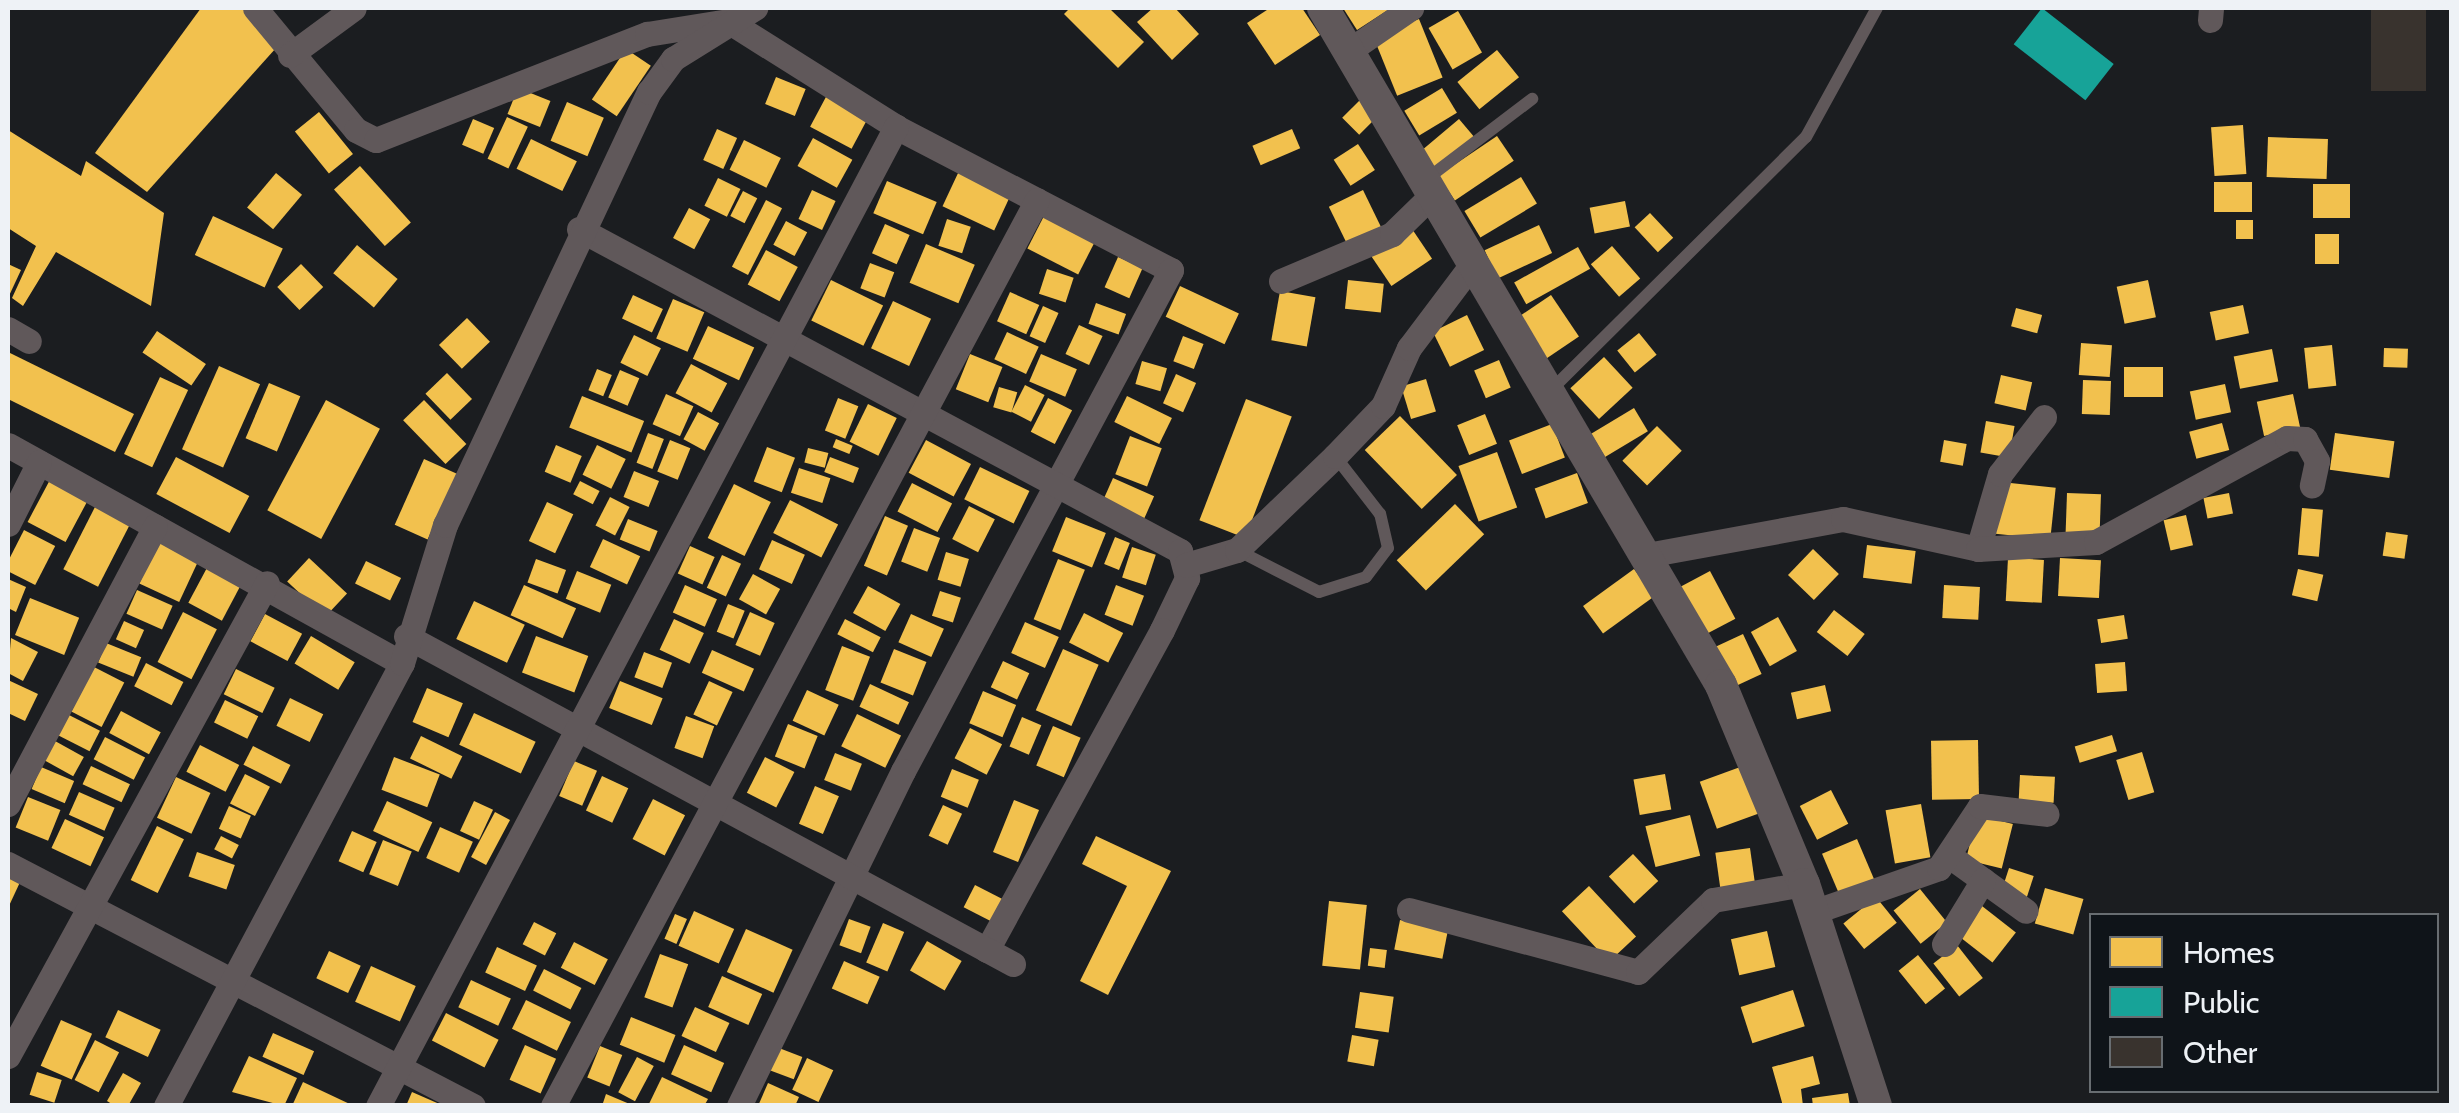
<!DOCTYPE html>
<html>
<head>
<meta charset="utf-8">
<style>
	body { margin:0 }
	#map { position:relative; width:2459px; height:1113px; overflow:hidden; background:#1b1d20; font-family:Cabin,sans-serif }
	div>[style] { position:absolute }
	.homes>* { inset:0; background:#f2c14e; transform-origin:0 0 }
	.public>* { inset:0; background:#17a398; transform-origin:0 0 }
	.building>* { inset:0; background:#39332e; transform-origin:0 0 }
	.service>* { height:12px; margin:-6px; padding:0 6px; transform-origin:6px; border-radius:6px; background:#60585a }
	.minor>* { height:25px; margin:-12.5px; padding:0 12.5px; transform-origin:12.5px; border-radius:12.5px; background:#60585a }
	.tertiary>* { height:32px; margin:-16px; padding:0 16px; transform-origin:16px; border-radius:16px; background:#60585a }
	span { translate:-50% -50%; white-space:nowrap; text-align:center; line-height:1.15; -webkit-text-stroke:10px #0f1419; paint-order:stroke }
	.frame { position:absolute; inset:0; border:10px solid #eef2f6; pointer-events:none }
	.legend { position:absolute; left:2089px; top:913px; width:350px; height:180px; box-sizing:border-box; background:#0f1419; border:2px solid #686d71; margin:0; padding:12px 18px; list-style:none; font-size:30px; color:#eef2f6 }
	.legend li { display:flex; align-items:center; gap:20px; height:50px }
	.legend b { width:50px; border:2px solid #686d71 }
</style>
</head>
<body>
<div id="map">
	<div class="homes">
		<i style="clip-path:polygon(201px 8px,244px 8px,276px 48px,147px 192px,95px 153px)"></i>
		<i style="clip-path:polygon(1070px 8px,1109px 8px,1144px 42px,1118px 68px,1064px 14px)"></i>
		<i style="clip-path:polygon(1153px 8px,1175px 8px,1199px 34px,1172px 60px,1137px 22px)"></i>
		<i style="clip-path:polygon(1270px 8px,1302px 8px,1320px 35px,1275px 65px,1247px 23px)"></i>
		<i style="clip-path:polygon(1343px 8px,1391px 8px,1357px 30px)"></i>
		<i style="left:1458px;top:11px;width:48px;height:34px;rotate:60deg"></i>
		<i style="left:1419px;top:19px;width:63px;height:49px;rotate:68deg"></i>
		<i style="left:626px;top:49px;width:30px;height:61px;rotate:34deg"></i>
		<i style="left:1497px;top:50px;width:35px;height:51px;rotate:51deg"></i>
		<i style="left:776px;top:77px;width:32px;height:29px;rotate:22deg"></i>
		<i style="left:518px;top:88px;width:35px;height:28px;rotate:22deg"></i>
		<i style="left:1442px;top:88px;width:29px;height:44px;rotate:59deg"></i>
		<i style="left:827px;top:95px;width:47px;height:36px;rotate:28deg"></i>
		<i style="left:1362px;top:98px;width:24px;height:28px;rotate:45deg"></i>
		<i style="left:567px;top:102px;width:40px;height:42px;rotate:23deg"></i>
		<i style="left:319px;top:112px;width:54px;height:31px;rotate:51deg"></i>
		<i style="left:507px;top:117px;width:23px;height:46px;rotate:25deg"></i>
		<i style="left:473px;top:119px;width:23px;height:28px;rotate:23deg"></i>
		<i style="left:1459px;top:119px;width:23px;height:50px;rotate:50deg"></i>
		<i style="left:2243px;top:125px;width:49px;height:32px;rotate:86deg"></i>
		<i style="left:717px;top:129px;width:22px;height:34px;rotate:24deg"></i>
		<i style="left:1292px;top:129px;width:21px;height:43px;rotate:67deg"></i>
		<i style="clip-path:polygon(8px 130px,81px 176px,86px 161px,164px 213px,151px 306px,56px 252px,23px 306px,12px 298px,36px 246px,8px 228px)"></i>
		<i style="left:1497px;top:136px;width:30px;height:71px;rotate:56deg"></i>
		<i style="left:2268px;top:137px;width:60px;height:40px;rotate:2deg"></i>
		<i style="left:813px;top:138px;width:45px;height:32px;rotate:29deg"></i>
		<i style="left:531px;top:139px;width:51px;height:33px;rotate:26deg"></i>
		<i style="left:744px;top:140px;width:41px;height:33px;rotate:26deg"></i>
		<i style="left:1358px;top:144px;width:31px;height:29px;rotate:57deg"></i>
		<i style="left:360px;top:166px;width:76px;height:35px;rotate:48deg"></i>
		<i style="left:959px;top:171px;width:57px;height:39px;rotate:25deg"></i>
		<i style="left:276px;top:173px;width:34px;height:45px;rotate:40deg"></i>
		<i style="left:1521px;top:177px;width:31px;height:66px;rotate:59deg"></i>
		<i style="left:718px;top:178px;width:25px;height:31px;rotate:26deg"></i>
		<i style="left:887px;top:181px;width:54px;height:35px;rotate:23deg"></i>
		<i style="left:2214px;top:182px;width:38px;height:30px"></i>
		<i style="left:2350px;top:184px;width:34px;height:37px;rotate:90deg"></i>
		<i style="left:812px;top:190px;width:26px;height:32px;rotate:25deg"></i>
		<i style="left:1363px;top:190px;width:43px;height:38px;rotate:64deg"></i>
		<i style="left:743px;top:191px;width:16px;height:28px;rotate:27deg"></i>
		<i style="left:766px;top:200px;width:18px;height:75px;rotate:27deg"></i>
		<i style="left:1625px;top:201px;width:26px;height:36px;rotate:79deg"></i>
		<i style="left:689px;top:208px;width:24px;height:34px;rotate:28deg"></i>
		<i style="left:1046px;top:212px;width:57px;height:41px;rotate:27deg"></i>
		<i style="left:1650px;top:213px;width:34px;height:21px;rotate:47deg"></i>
		<i style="left:213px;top:216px;width:77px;height:43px;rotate:25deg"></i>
		<i style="left:947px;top:219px;width:25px;height:28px;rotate:18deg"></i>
		<i style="left:2236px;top:220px;width:17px;height:19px"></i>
		<i style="left:786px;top:221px;width:24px;height:27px;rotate:28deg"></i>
		<i style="left:1408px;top:223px;width:43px;height:49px;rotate:56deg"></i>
		<i style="left:885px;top:224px;width:27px;height:32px;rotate:24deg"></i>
		<i style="left:1539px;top:225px;width:31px;height:60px;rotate:65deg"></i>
		<i style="left:2315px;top:234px;width:24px;height:30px"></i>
		<i style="left:926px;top:244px;width:53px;height:42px;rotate:23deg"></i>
		<i style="left:357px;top:245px;width:53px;height:37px;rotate:40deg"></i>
		<i style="left:1612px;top:246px;width:43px;height:28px;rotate:49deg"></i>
		<i style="left:1578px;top:247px;width:25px;height:73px;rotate:61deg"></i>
		<i style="left:766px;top:250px;width:36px;height:39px;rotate:28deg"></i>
		<i style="left:1118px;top:257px;width:27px;height:33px;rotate:24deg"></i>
		<i style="left:870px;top:263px;width:26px;height:27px;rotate:21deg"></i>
		<i style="clip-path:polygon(8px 264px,21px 270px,8px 298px)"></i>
		<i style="left:301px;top:264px;width:32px;height:33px;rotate:46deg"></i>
		<i style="left:1047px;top:269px;width:28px;height:26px;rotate:18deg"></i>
		<i style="left:831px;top:280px;width:58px;height:45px;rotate:26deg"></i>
		<i style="left:1348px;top:280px;width:36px;height:29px;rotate:6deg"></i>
		<i style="left:2148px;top:280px;width:38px;height:32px;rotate:78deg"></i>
		<i style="left:1180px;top:286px;width:65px;height:34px;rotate:25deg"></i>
		<i style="left:1280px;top:291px;width:36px;height:50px;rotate:10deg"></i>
		<i style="left:1010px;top:292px;width:32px;height:32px;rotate:24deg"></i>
		<i style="left:633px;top:295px;width:33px;height:26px;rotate:25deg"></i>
		<i style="left:1551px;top:295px;width:50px;height:41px;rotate:56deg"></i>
		<i style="left:673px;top:299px;width:34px;height:43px;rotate:23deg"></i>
		<i style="left:893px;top:301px;width:42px;height:52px;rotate:25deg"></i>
		<i style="left:1096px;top:303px;width:32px;height:22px;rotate:20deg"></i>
		<i style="left:2243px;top:305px;width:29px;height:34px;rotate:78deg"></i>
		<i style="left:1043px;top:306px;width:17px;height:33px;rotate:24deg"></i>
		<i style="left:2016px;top:308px;width:27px;height:19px;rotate:15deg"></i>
		<i style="left:1467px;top:315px;width:39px;height:38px;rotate:64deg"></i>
		<i style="left:467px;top:318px;width:33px;height:39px;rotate:46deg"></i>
		<i style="left:1079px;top:325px;width:26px;height:32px;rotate:25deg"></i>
		<i style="left:708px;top:326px;width:51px;height:36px;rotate:25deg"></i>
		<i style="left:157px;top:331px;width:59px;height:26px;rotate:34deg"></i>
		<i style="left:1007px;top:332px;width:35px;height:30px;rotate:25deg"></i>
		<i style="left:1639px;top:333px;width:28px;height:28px;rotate:51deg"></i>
		<i style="left:634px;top:335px;width:30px;height:31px;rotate:26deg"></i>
		<i style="left:1183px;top:336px;width:22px;height:27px;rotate:21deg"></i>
		<i style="left:2081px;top:343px;width:31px;height:32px;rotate:4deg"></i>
		<i style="left:2332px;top:345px;width:41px;height:28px;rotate:84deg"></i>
		<i style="left:2384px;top:348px;width:24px;height:19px;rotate:2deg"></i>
		<i style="left:2272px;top:349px;width:33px;height:39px;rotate:79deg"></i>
		<i style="clip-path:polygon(10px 353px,134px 414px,115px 452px,8px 399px)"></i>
		<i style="left:970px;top:354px;width:35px;height:38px;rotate:22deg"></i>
		<i style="left:1041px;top:354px;width:39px;height:30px;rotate:23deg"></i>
		<i style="left:1604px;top:357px;width:42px;height:46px;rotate:47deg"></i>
		<i style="left:1499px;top:360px;width:30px;height:27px;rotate:67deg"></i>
		<i style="left:1142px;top:361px;width:26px;height:24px;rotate:16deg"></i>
		<i style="left:691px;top:364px;width:41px;height:33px;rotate:28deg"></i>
		<i style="left:219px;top:366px;width:45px;height:91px;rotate:24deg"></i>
		<i style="left:2124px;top:367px;width:39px;height:30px"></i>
		<i style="left:597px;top:369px;width:16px;height:23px;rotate:22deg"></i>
		<i style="left:620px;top:370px;width:21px;height:30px;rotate:23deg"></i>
		<i style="left:447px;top:373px;width:36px;height:30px;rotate:46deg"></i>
		<i style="left:1176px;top:374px;width:22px;height:32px;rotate:24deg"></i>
		<i style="left:2001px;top:375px;width:32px;height:29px;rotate:13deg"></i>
		<i style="left:160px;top:377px;width:31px;height:85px;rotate:25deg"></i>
		<i style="left:1426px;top:379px;width:34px;height:26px;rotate:73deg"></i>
		<i style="left:2083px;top:380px;width:28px;height:34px;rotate:2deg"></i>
		<i style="left:269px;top:383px;width:34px;height:60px;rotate:23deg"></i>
		<i style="left:2225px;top:384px;width:29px;height:36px;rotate:78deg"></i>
		<i style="left:1025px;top:385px;width:22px;height:30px;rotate:27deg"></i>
		<i style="left:999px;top:387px;width:19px;height:21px;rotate:16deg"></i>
		<i style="left:666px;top:394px;width:30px;height:33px;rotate:24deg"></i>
		<i style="left:2293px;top:394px;width:35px;height:37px;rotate:78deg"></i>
		<i style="left:582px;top:396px;width:67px;height:34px;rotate:22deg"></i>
		<i style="left:1127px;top:396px;width:50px;height:29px;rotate:26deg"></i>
		<i style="left:838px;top:398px;width:22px;height:35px;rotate:22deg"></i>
		<i style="left:1048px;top:398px;width:27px;height:38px;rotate:27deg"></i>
		<i style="left:1246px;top:399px;width:49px;height:130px;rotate:21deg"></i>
		<i style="left:326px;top:400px;width:61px;height:125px;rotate:28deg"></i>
		<i style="left:424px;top:400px;width:61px;height:29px;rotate:46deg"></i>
		<i style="left:868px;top:404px;width:32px;height:42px;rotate:26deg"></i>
		<i style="left:1634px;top:408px;width:27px;height:50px;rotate:59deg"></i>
		<i style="left:698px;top:412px;width:24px;height:31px;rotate:28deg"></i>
		<i style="left:1485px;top:414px;width:32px;height:30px;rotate:68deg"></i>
		<i style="left:1400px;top:416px;width:82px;height:49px;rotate:46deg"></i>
		<i style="left:1986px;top:421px;width:29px;height:32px;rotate:10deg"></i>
		<i style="left:2222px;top:423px;width:28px;height:34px;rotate:75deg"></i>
		<i style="left:1552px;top:424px;width:36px;height:46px;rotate:69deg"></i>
		<i style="left:1657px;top:426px;width:35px;height:49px;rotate:45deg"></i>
		<i style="left:648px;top:433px;width:17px;height:32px;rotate:21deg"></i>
		<i style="left:2335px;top:433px;width:60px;height:37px;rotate:8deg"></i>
		<i style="left:1130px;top:436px;width:34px;height:41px;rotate:21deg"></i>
		<i style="left:836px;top:439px;width:18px;height:9px;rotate:22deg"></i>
		<i style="left:670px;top:440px;width:22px;height:34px;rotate:22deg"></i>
		<i style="left:926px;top:440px;width:51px;height:37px;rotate:28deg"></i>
		<i style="left:1944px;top:440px;width:23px;height:22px;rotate:10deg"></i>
		<i style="left:556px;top:445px;width:28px;height:29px;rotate:23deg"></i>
		<i style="left:597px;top:445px;width:32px;height:33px;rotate:26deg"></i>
		<i style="left:767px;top:447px;width:30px;height:37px;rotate:21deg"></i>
		<i style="left:808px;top:448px;width:21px;height:15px;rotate:14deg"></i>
		<i style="left:1497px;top:452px;width:59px;height:41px;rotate:70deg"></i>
		<i style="left:176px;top:457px;width:83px;height:42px;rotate:28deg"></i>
		<i style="left:830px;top:457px;width:31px;height:16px;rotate:21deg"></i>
		<i style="left:424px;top:459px;width:36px;height:72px;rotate:24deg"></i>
		<i style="left:980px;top:467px;width:55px;height:36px;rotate:26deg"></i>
		<i style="left:799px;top:468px;width:33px;height:26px;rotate:18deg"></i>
		<i style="left:634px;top:471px;width:27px;height:28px;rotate:22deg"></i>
		<i style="left:1577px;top:473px;width:32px;height:45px;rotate:70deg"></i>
		<i style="left:52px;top:476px;width:43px;height:52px;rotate:28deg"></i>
		<i style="left:1113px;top:478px;width:45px;height:24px;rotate:24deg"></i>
		<i style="left:580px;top:481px;width:22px;height:15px;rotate:27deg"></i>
		<i style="left:2001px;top:482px;width:55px;height:52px;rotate:6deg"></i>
		<i style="left:912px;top:483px;width:45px;height:32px;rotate:27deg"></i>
		<i style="left:734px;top:484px;width:41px;height:60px;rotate:26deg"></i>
		<i style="left:2067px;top:493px;width:34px;height:40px;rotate:2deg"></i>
		<i style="left:2229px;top:493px;width:21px;height:26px;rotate:79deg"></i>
		<i style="left:610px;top:497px;width:22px;height:32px;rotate:27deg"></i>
		<i style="left:790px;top:500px;width:54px;height:37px;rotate:27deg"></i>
		<i style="left:547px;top:502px;width:29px;height:43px;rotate:25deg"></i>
		<i style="left:1455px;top:504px;width:42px;height:81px;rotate:46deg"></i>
		<i style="left:96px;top:505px;width:39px;height:72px;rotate:27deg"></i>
		<i style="left:969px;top:506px;width:29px;height:37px;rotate:27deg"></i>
		<i style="left:2302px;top:508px;width:21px;height:47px;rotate:5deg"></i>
		<i style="left:2186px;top:515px;width:31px;height:23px;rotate:77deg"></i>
		<i style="left:885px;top:516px;width:25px;height:54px;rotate:23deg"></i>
		<i style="left:1066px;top:517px;width:43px;height:37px;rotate:22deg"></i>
		<i style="left:628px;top:519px;width:32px;height:22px;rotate:22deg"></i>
		<i style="left:914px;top:528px;width:28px;height:36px;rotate:21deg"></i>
		<i style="left:24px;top:530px;width:35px;height:44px;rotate:27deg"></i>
		<i style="left:2386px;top:532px;width:22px;height:24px;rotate:8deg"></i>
		<i style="left:1115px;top:537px;width:16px;height:29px;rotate:22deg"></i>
		<i style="left:160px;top:539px;width:44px;height:49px;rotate:25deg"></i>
		<i style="left:603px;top:539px;width:41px;height:31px;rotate:25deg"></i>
		<i style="left:772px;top:540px;width:36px;height:32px;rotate:24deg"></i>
		<i style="left:1867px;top:545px;width:49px;height:33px;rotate:7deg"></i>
		<i style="left:690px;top:546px;width:27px;height:30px;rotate:24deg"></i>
		<i style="left:1132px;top:547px;width:25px;height:32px;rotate:18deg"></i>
		<i style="left:1813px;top:549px;width:36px;height:36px;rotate:44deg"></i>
		<i style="left:946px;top:552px;width:24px;height:29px;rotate:17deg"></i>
		<i style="left:722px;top:555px;width:21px;height:36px;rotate:25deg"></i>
		<i style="left:309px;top:558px;width:52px;height:32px;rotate:43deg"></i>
		<i style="left:2008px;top:558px;width:36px;height:43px;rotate:3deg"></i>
		<i style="left:2060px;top:558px;width:41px;height:38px;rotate:3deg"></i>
		<i style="left:536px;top:559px;width:32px;height:25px;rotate:20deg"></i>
		<i style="left:1058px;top:559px;width:29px;height:65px;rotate:22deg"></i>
		<i style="left:366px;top:561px;width:39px;height:25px;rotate:26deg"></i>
		<i style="left:209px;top:564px;width:38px;height:44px;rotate:28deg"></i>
		<i style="left:1634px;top:569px;width:34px;height:63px;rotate:54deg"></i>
		<i style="left:2298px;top:569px;width:26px;height:27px;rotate:13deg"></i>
		<i style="left:577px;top:571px;width:37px;height:30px;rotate:22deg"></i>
		<i style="left:1710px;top:571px;width:54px;height:35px;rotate:62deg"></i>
		<i style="left:753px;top:574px;width:31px;height:29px;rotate:29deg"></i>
		<i style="clip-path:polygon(8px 579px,26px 587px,16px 612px,8px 608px)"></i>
		<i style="left:524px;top:585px;width:57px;height:33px;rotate:24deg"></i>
		<i style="left:685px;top:585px;width:35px;height:30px;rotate:24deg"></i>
		<i style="left:1116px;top:585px;width:30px;height:32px;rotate:21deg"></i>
		<i style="left:1944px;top:585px;width:36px;height:33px;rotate:3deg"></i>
		<i style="left:868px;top:586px;width:37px;height:31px;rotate:29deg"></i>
		<i style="left:137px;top:590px;width:39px;height:26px;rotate:24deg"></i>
		<i style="left:940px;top:591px;width:22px;height:26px;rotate:18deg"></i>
		<i style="left:30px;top:598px;width:53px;height:40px;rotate:22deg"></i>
		<i style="left:474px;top:601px;width:56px;height:42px;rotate:25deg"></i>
		<i style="left:728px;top:604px;width:18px;height:30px;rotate:22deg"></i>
		<i style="left:1834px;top:610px;width:39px;height:28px;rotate:38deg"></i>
		<i style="left:183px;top:612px;width:38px;height:56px;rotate:27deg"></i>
		<i style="left:750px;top:612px;width:27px;height:36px;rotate:24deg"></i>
		<i style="left:1084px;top:613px;width:44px;height:33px;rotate:27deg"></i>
		<i style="left:265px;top:614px;width:42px;height:31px;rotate:28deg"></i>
		<i style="left:911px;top:614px;width:36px;height:31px;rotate:24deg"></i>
		<i style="left:2124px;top:615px;width:24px;height:27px;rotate:81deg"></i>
		<i style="left:1778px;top:617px;width:39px;height:31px;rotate:61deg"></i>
		<i style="left:674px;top:619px;width:33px;height:34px;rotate:25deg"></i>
		<i style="left:845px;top:619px;width:40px;height:17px;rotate:27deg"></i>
		<i style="left:124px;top:621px;width:22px;height:20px;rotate:24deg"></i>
		<i style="left:1025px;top:622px;width:37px;height:34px;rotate:24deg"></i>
		<i style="left:1743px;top:634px;width:44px;height:35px;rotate:65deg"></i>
		<i style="left:311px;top:636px;width:51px;height:32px;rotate:31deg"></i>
		<i style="left:536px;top:636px;width:56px;height:39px;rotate:21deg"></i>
		<i style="clip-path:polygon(11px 638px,38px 652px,23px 681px,8px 673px)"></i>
		<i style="left:106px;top:643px;width:38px;height:21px;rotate:22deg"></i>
		<i style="left:842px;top:646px;width:30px;height:47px;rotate:21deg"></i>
		<i style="left:894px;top:649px;width:35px;height:36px;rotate:22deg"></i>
		<i style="left:1063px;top:649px;width:39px;height:67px;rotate:24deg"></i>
		<i style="left:712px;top:650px;width:46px;height:25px;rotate:24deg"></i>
		<i style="left:644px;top:652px;width:30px;height:27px;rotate:21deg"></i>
		<i style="left:1003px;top:661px;width:29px;height:29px;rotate:25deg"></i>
		<i style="left:2125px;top:662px;width:29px;height:30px;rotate:86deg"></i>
		<i style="left:146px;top:663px;width:42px;height:26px;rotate:27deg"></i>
		<i style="left:94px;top:667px;width:34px;height:50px;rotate:27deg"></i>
		<i style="left:236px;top:669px;width:43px;height:28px;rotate:26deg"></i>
		<i style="clip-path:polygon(8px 680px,38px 694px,25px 721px,8px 713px)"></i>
		<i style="left:620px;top:681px;width:46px;height:29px;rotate:22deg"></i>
		<i style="left:709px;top:681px;width:26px;height:37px;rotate:25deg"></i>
		<i style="left:870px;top:684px;width:43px;height:25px;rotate:25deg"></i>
		<i style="left:1825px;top:685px;width:27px;height:35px;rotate:77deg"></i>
		<i style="left:427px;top:688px;width:39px;height:37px;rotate:23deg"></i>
		<i style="left:807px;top:690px;width:35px;height:34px;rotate:25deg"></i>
		<i style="left:983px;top:691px;width:36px;height:35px;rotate:23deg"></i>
		<i style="left:290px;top:698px;width:37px;height:31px;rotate:26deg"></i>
		<i style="left:225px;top:700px;width:37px;height:25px;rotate:26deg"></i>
		<i style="left:121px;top:711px;width:45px;height:25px;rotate:28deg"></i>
		<i style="left:474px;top:713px;width:68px;height:35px;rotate:25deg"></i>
		<i style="left:67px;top:714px;width:37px;height:23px;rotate:27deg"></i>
		<i style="left:857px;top:714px;width:49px;height:36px;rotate:26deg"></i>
		<i style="left:686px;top:716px;width:30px;height:34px;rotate:20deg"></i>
		<i style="left:1022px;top:717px;width:21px;height:32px;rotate:23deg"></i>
		<i style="left:788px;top:724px;width:32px;height:35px;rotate:22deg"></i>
		<i style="left:1053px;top:726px;width:30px;height:43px;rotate:23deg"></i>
		<i style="left:970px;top:728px;width:36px;height:34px;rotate:27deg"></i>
		<i style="left:2112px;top:735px;width:17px;height:39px;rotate:73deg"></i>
		<i style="left:421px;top:736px;width:46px;height:25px;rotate:26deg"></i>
		<i style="left:105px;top:737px;width:45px;height:25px;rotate:27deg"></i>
		<i style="left:1978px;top:740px;width:59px;height:47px;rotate:89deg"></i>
		<i style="left:55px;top:741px;width:33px;height:22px;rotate:29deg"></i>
		<i style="left:200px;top:745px;width:44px;height:30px;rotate:27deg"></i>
		<i style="left:253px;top:746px;width:42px;height:21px;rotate:27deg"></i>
		<i style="left:2142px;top:752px;width:42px;height:27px;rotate:73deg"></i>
		<i style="left:835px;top:753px;width:29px;height:29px;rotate:22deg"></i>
		<i style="left:394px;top:757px;width:49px;height:35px;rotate:21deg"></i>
		<i style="left:765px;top:757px;width:33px;height:40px;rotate:27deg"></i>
		<i style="left:574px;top:761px;width:25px;height:38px;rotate:23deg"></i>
		<i style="left:91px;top:766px;width:43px;height:20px;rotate:25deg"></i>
		<i style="left:1743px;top:766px;width:50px;height:46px;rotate:70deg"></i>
		<i style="left:41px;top:767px;width:36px;height:24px;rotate:23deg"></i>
		<i style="left:952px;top:769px;width:29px;height:30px;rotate:22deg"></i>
		<i style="left:245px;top:774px;width:28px;height:33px;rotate:27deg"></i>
		<i style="left:1665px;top:774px;width:36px;height:32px;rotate:80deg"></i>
		<i style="left:2020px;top:775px;width:35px;height:26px;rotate:3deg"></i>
		<i style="left:602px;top:776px;width:29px;height:38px;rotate:25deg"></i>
		<i style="left:176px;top:777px;width:38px;height:45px;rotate:25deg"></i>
		<i style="left:815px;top:786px;width:26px;height:41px;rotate:23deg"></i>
		<i style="left:1831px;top:790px;width:38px;height:35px;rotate:63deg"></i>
		<i style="left:79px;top:792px;width:39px;height:25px;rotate:24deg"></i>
		<i style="left:28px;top:797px;width:35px;height:33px;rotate:22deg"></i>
		<i style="left:653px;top:799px;width:36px;height:45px;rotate:27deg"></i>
		<i style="left:1014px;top:800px;width:27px;height:56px;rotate:22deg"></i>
		<i style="left:387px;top:801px;width:50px;height:33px;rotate:25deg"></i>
		<i style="left:474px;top:801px;width:21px;height:33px;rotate:25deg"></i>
		<i style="left:1921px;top:804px;width:54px;height:36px;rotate:80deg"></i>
		<i style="left:943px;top:805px;width:21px;height:34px;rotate:25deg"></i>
		<i style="left:229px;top:806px;width:24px;height:25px;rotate:24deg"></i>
		<i style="left:495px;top:812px;width:17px;height:51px;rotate:28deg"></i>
		<i style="left:1690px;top:815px;width:42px;height:46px;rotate:76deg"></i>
		<i style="left:1977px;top:815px;width:37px;height:46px;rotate:14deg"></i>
		<i style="left:65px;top:819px;width:43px;height:32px;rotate:25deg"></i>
		<i style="left:157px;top:826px;width:30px;height:60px;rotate:26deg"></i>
		<i style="left:440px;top:827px;width:36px;height:34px;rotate:24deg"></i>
		<i style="left:352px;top:831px;width:27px;height:33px;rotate:24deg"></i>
		<i style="left:221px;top:836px;width:20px;height:15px;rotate:27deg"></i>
		<i style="clip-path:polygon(1096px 836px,1171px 871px,1108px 995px,1080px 981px,1127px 886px,1082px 864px)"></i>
		<i style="left:1857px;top:839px;width:47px;height:38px;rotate:67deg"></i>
		<i style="left:383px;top:840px;width:31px;height:37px;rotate:22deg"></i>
		<i style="left:1750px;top:848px;width:36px;height:35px;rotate:82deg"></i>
		<i style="left:197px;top:852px;width:40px;height:26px;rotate:19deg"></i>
		<i style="left:1633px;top:854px;width:37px;height:33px;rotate:47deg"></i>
		<i style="left:2009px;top:868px;width:26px;height:25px;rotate:18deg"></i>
		<i style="clip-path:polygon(8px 874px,21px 880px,8px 908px)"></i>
		<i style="left:975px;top:885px;width:34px;height:25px;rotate:27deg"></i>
		<i style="left:1589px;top:886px;width:69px;height:37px;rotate:47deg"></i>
		<i style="left:2045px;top:888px;width:40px;height:37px;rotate:16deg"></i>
		<i style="left:1920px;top:889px;width:43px;height:34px;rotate:51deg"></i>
		<i style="left:1876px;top:897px;width:33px;height:42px;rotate:51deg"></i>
		<i style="left:1329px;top:901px;width:38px;height:65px;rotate:6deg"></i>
		<i style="left:1982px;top:906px;width:43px;height:38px;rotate:38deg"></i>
		<i style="left:694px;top:911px;width:44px;height:38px;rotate:24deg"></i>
		<i style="left:675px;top:914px;width:13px;height:27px;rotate:23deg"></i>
		<i style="left:849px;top:919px;width:23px;height:28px;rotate:20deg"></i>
		<i style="left:1400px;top:920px;width:49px;height:30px;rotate:11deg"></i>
		<i style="left:534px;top:922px;width:25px;height:25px;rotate:27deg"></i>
		<i style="left:883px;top:923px;width:23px;height:43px;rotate:23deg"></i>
		<i style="left:746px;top:929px;width:51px;height:47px;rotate:24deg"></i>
		<i style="left:1767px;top:931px;width:37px;height:37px;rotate:77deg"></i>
		<i style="left:927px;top:941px;width:40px;height:34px;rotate:30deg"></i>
		<i style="left:574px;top:942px;width:38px;height:29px;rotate:27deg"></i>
		<i style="left:1957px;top:945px;width:42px;height:30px;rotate:52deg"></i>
		<i style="left:497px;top:947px;width:44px;height:28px;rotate:25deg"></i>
		<i style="left:1370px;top:948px;width:17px;height:18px;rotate:7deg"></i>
		<i style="left:329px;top:951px;width:35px;height:30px;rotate:25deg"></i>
		<i style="left:660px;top:954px;width:30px;height:46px;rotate:20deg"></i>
		<i style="left:1918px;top:955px;width:43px;height:25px;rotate:51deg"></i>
		<i style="left:844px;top:961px;width:39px;height:30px;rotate:24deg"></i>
		<i style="left:371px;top:966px;width:49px;height:39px;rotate:24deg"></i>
		<i style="left:544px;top:969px;width:42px;height:24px;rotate:27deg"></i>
		<i style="left:722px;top:976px;width:44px;height:34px;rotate:24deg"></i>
		<i style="left:471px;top:980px;width:44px;height:30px;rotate:25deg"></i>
		<i style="left:1793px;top:990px;width:38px;height:55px;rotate:72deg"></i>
		<i style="left:1360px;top:992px;width:34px;height:36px;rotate:8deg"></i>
		<i style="left:526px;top:1000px;width:50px;height:32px;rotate:26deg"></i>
		<i style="left:695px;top:1007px;width:38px;height:32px;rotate:25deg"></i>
		<i style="left:118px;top:1010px;width:47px;height:30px;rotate:25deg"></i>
		<i style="left:446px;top:1013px;width:59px;height:31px;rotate:27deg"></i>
		<i style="left:631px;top:1017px;width:48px;height:30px;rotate:22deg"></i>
		<i style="left:61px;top:1020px;width:34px;height:50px;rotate:24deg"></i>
		<i style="left:273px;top:1033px;width:45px;height:26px;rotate:24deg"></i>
		<i style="left:1352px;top:1035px;width:27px;height:27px;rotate:10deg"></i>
		<i style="left:95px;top:1040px;width:27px;height:45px;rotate:27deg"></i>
		<i style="left:525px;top:1045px;width:34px;height:38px;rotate:24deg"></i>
		<i style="left:684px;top:1045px;width:44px;height:32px;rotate:24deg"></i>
		<i style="left:600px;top:1046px;width:24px;height:34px;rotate:22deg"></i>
		<i style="left:779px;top:1048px;width:25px;height:24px;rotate:21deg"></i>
		<i style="clip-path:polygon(249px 1056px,297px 1078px,284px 1106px,232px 1092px)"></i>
		<i style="clip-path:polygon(1813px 1056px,1820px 1084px,1801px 1089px,1803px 1106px,1783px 1106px,1772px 1067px)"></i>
		<i style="left:637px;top:1057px;width:19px;height:40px;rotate:28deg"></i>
		<i style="left:807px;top:1058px;width:29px;height:35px;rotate:25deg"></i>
		<i style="left:37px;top:1072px;width:26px;height:24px;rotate:18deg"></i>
		<i style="clip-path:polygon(123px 1073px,141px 1083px,128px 1106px,115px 1106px,107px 1101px)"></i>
		<i style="clip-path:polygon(662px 1077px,708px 1099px,704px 1106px,648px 1106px)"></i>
		<i style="clip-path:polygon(303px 1082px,354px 1106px,292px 1106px)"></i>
		<i style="clip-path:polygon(768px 1083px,799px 1097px,795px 1106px,758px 1106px)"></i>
		<i style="clip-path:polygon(412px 1092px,444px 1106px,406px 1106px)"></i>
		<i style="clip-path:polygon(1848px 1093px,1850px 1106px,1813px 1106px,1812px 1098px)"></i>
		<i style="clip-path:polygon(606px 1094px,632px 1105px,632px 1106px,602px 1106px)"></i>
	</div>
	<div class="public">
		<i style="left:2042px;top:8px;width:91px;height:46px;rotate:38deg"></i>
	</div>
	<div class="building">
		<i style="left:2371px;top:8px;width:55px;height:83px"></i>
	</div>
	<div class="service">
		<i style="left:1424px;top:181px;width:136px;rotate:-37.2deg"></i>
		<i style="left:1551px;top:390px;width:359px;rotate:-44.8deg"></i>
		<i style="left:1806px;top:137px;width:147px;rotate:-61.2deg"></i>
		<i style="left:1237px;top:550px;width:92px;rotate:27.1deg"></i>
		<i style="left:1319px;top:592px;width:49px;rotate:-17.7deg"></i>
		<i style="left:1366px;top:577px;width:36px;rotate:-53deg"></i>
		<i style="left:1388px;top:548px;width:35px;rotate:-103deg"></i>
		<i style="left:1380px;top:514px;width:73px;rotate:-127.8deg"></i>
	</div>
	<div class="minor">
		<i style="left:255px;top:8px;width:158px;rotate:50.4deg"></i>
		<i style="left:356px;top:130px;width:22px;rotate:27deg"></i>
		<i style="left:376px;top:140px;width:291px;rotate:-21.4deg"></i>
		<i style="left:647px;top:34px;width:82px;rotate:-9.1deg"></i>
		<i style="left:728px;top:21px;width:199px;rotate:32.2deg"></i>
		<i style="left:896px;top:127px;width:310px;rotate:27.5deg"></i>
		<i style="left:1171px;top:270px;width:568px;rotate:118.14deg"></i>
		<i style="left:903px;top:771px;width:373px;rotate:116.1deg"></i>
		<i style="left:2210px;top:20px;width:12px;rotate:-85deg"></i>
		<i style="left:1347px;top:52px;width:78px;rotate:-34.5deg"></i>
		<i style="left:290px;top:55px;width:79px;rotate:-36.3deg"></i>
		<i style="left:579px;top:229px;width:682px;rotate:28.18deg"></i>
		<i style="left:1180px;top:551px;width:28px;rotate:75deg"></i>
		<i style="left:1187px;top:578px;width:58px;rotate:115.7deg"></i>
		<i style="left:1162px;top:630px;width:365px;rotate:118.7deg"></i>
		<i style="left:1281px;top:281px;width:121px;rotate:-22.9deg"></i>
		<i style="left:1392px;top:234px;width:53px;rotate:-44.2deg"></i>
		<i style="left:8px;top:329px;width:24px;rotate:30deg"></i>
		<i style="left:8px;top:445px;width:450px;rotate:29deg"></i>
		<i style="left:8px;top:524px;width:69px;rotate:-63.4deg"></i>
		<i style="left:1978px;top:549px;width:78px;rotate:-73.7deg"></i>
		<i style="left:2000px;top:474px;width:72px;rotate:-52.3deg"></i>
		<i style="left:1647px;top:555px;width:199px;rotate:-10.4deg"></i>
		<i style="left:1843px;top:519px;width:138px;rotate:12.5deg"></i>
		<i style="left:1978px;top:549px;width:118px;rotate:-3.4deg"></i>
		<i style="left:2096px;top:542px;width:217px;rotate:-28.6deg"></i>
		<i style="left:2287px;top:438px;width:18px;rotate:3deg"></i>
		<i style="left:2305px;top:439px;width:25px;rotate:61deg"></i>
		<i style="left:2317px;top:461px;width:25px;rotate:102deg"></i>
		<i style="left:1186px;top:565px;width:53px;rotate:-16.4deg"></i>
		<i style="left:1237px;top:550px;width:136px;rotate:-43.8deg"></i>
		<i style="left:1335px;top:456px;width:69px;rotate:-46.2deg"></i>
		<i style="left:1383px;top:406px;width:64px;rotate:-65.9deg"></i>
		<i style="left:1409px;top:348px;width:101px;rotate:-53deg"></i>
		<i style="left:406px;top:636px;width:690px;rotate:28.39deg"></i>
		<i style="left:8px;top:804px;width:314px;rotate:-62.1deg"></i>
		<i style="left:1951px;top:857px;width:92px;rotate:35.8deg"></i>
		<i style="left:8px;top:864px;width:524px;rotate:27.49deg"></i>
		<i style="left:1409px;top:910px;width:237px;rotate:15.1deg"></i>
		<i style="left:1638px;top:972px;width:104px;rotate:-43.8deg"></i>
		<i style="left:1713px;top:900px;width:92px;rotate:-10deg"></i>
		<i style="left:1813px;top:912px;width:133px;rotate:-19.2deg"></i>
		<i style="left:1939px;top:868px;width:74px;rotate:-56.5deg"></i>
		<i style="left:1980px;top:806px;width:67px;rotate:6.8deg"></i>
		<i style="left:1944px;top:944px;width:75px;rotate:-58.6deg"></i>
		<i style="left:8px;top:1056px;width:539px;rotate:-61.3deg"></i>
		<i style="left:166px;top:1106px;width:502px;rotate:-61.95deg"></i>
		<i style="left:402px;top:663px;width:145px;rotate:-72.7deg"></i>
		<i style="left:445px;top:525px;width:479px;rotate:-64.8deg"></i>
		<i style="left:649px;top:92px;width:41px;rotate:-54deg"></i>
		<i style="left:673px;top:59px;width:97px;rotate:-31.9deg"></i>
		<i style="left:378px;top:1106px;width:1108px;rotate:-62.12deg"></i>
		<i style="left:553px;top:1106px;width:1027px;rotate:-61.89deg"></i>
	</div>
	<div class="tertiary">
		<i style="left:1323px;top:8px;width:785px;rotate:59.55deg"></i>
		<i style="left:1721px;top:685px;width:216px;rotate:67.4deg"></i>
		<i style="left:1804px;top:884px;width:233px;rotate:72deg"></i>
	</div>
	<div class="frame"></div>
	<ul class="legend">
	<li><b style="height:28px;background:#f2c14e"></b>Homes</li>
	<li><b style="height:28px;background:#17a398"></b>Public</li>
	<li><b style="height:28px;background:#39332e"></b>Other</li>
	</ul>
</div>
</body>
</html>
